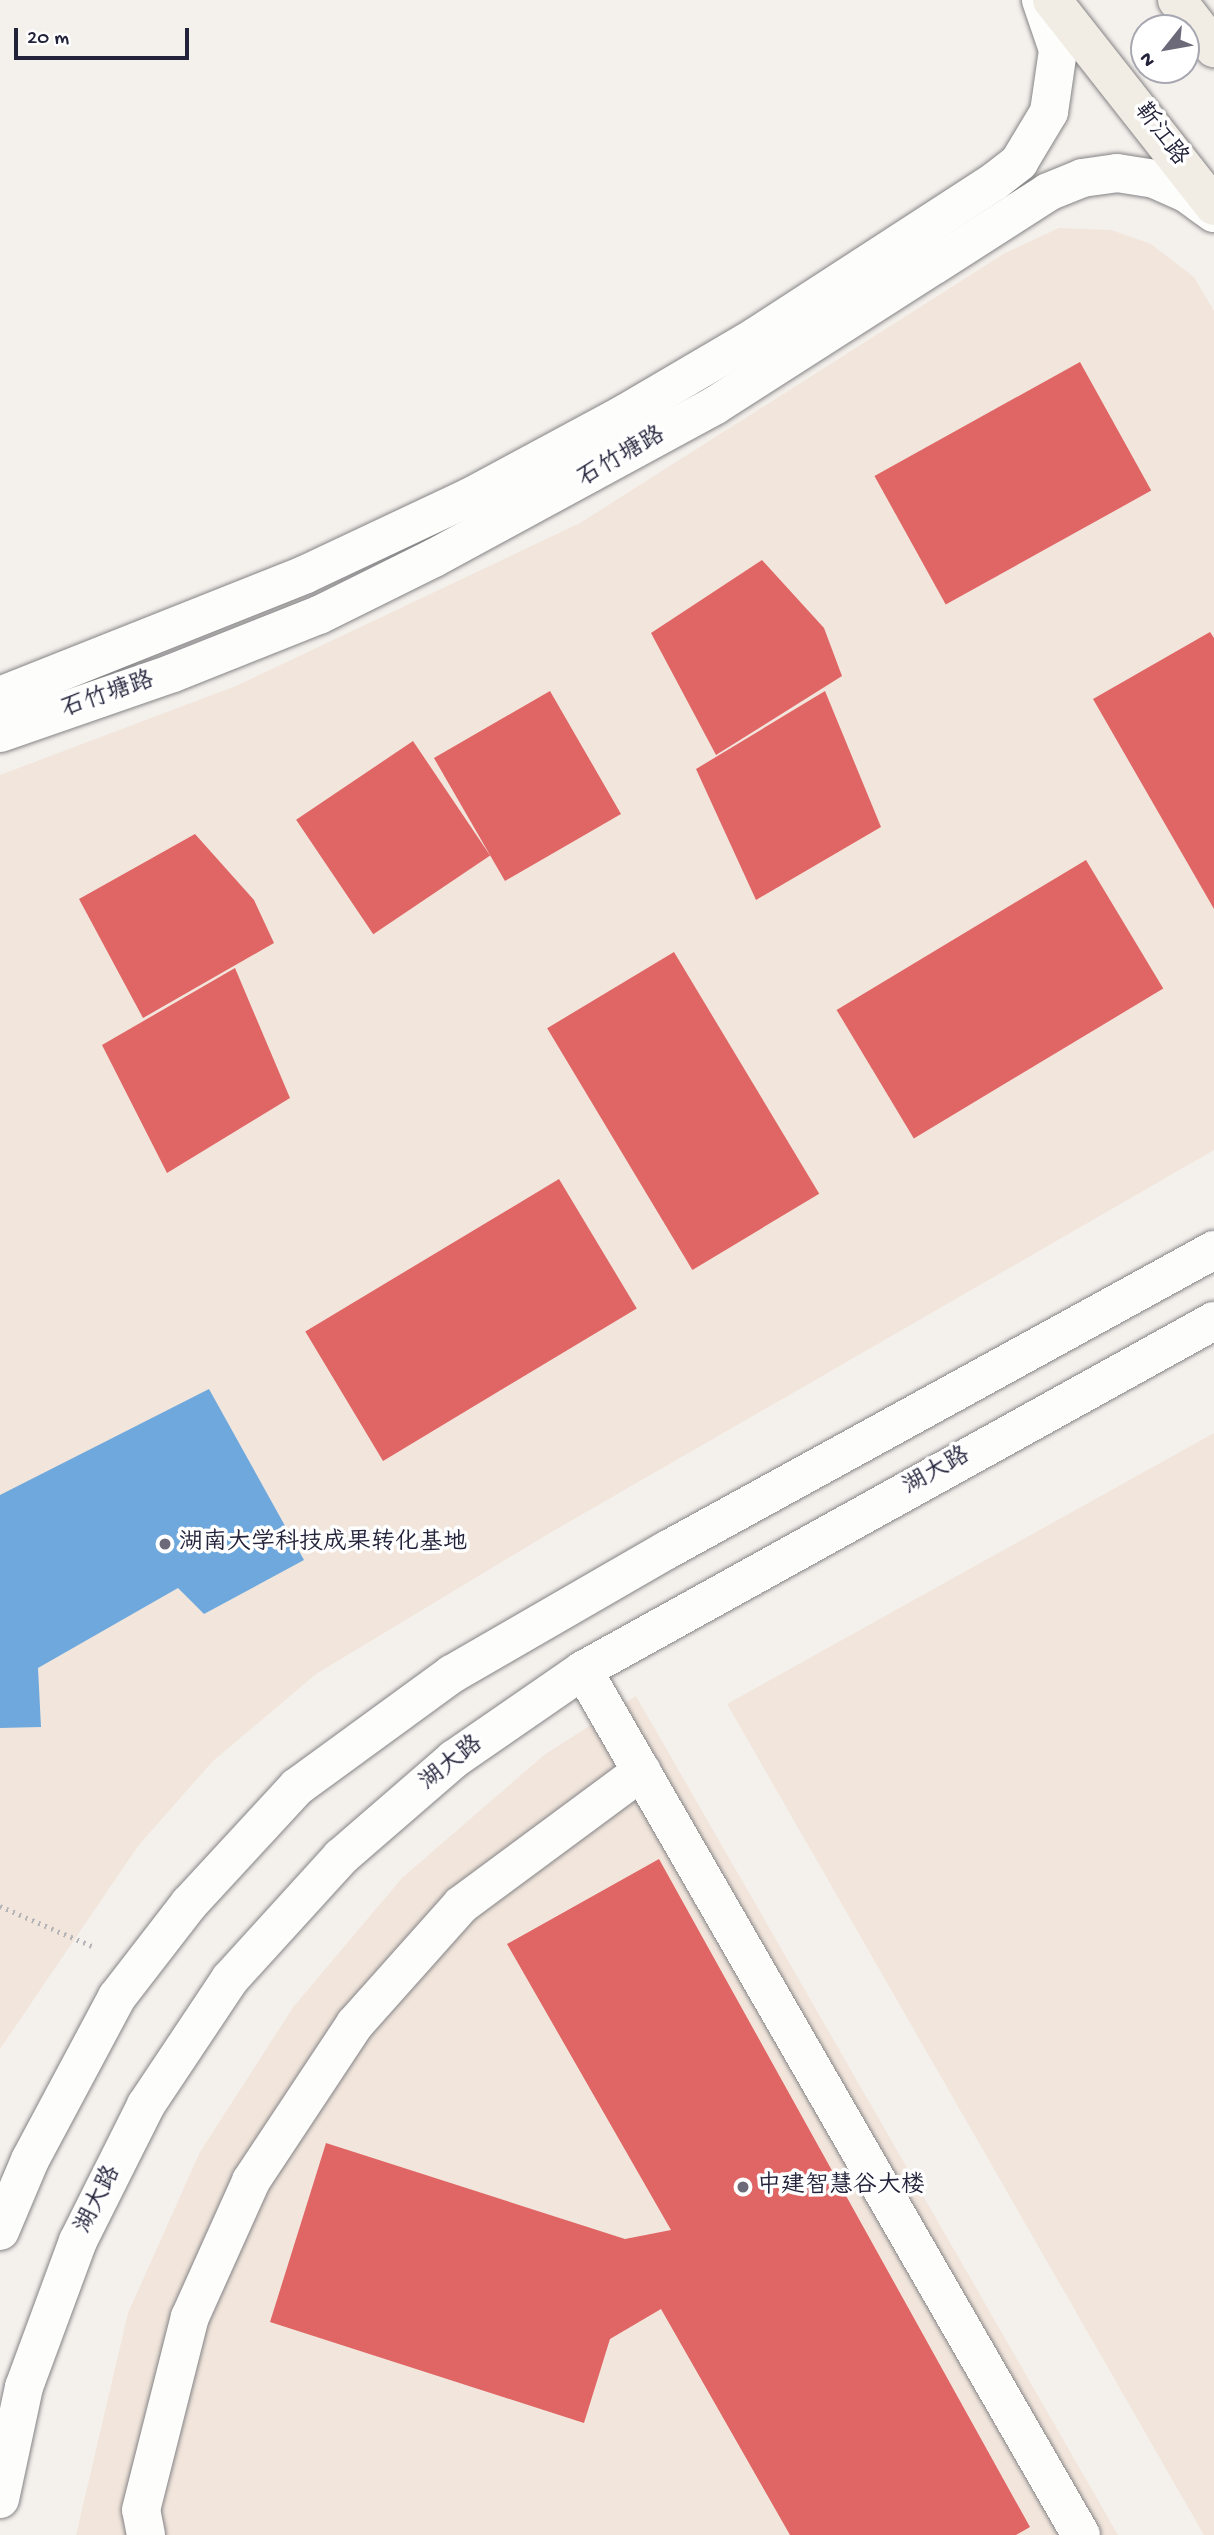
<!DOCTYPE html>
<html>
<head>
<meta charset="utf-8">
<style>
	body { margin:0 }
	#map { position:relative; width:1214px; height:2535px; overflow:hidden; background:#f4f0ec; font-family:"Gochi Hand","LXGW WenKai TC",sans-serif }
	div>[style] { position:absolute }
	.built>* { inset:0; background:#f2e6dc }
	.shops>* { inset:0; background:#e06666; transform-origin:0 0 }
	.schools>* { inset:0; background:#6fa8dc }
	.path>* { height:4.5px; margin-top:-2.25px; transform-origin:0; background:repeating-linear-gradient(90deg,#b5b4b7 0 2px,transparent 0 7px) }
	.roads { filter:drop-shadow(0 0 2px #858386) drop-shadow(0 0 2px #858386) }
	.street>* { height:38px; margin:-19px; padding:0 19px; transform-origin:19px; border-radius:19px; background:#fdfdfc }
	.secondary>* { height:38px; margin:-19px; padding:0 19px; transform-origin:19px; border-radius:19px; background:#fdfdfc }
	.primary>* { height:38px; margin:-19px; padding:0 19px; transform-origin:19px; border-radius:19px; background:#f1ede4 }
	.dots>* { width:19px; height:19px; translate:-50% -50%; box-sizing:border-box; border:4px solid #fff; border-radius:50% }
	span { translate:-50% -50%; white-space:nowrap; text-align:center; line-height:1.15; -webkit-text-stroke:7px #fff; paint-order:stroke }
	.street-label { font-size:24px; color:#22223b }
	.poi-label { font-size:24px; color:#22223b }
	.left { translate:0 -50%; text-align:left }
	.north { position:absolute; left:1130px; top:14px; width:70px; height:70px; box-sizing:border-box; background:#fff; border:2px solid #a7a7b1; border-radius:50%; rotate:239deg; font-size:19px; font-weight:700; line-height:28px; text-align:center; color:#22223b }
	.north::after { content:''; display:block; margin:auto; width:24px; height:32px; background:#6c6a79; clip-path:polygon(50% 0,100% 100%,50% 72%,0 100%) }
	.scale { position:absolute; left:14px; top:28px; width:175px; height:32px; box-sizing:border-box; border:4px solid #22223b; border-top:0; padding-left:9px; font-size:21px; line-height:24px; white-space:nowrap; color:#22223b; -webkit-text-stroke:5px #fff; paint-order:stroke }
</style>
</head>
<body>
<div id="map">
	<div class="built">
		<i style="clip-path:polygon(1059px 228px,1111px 230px,1151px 244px,1194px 277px,1214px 311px,1214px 1150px,555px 1530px,316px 1674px,212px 1762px,138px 1846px,0 2049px,0 775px,236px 686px,580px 523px,1005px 253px)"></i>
		<i style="clip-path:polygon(1214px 1433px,1214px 2535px,1204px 2535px,727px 1704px)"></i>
		<i style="clip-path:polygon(636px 1696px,1118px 2535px,76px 2535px,128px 2313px,200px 2152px,294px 2006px,402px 1878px,544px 1755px)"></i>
	</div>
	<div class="shops">
		<i style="left:1080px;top:362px;width:147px;height:235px;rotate:61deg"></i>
		<i style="clip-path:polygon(762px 560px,824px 628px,842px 676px,716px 755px,651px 633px)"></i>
		<i style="clip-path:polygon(1210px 632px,1214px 638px,1214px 909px,1093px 699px)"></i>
		<i style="left:550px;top:691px;width:142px;height:134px;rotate:60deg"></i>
		<i style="clip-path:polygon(825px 691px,881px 827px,756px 900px,696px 769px)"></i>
		<i style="left:413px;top:741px;width:138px;height:141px;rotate:56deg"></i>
		<i style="clip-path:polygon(195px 834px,254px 900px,274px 943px,143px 1018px,79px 899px)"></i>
		<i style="left:1086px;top:860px;width:150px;height:291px;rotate:59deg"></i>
		<i style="left:674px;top:952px;width:282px;height:148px;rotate:59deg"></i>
		<i style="clip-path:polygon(235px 968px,290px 1098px,167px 1173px,102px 1045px)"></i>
		<i style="left:559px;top:1179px;width:151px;height:296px;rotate:59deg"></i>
		<i style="clip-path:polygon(659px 1859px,1030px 2527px,1016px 2535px,790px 2535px,661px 2309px,610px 2339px,584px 2423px,270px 2322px,326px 2143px,625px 2239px,671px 2230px,507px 1944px)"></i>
	</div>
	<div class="schools">
		<i style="clip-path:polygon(209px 1389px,304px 1560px,204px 1614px,178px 1588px,38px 1668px,41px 1727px,0 1728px,0 1495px)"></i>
	</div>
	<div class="path">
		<i style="left:0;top:1906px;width:100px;rotate:23.5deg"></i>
	</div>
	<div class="roads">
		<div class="street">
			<i style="left:583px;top:1670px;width:998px;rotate:60.07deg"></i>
			<i style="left:146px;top:2535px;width:25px;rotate:-101deg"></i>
			<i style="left:141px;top:2510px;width:199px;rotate:-75.8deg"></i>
			<i style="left:190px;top:2317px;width:149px;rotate:-65.8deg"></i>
			<i style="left:251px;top:2181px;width:188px;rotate:-56.5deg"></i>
			<i style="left:355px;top:2024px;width:159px;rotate:-48.3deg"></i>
			<i style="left:461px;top:1905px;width:225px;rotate:-36.5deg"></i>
		</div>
		<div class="secondary">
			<i style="left:0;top:696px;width:329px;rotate:-21.7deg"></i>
			<i style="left:306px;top:574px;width:181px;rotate:-25.2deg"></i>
			<i style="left:470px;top:497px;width:175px;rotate:-28.3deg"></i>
			<i style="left:624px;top:414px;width:152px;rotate:-30.4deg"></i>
			<i style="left:755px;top:337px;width:286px;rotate:-33deg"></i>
			<i style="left:995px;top:181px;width:31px;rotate:-38deg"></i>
			<i style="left:1019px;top:162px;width:58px;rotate:-59deg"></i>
			<i style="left:1049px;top:112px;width:63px;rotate:-81.7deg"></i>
			<i style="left:1058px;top:50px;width:53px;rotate:-108.8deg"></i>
			<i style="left:0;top:733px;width:183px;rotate:-19.1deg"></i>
			<i style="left:173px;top:673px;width:157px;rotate:-21.7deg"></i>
			<i style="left:319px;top:615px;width:128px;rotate:-26.4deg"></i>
			<i style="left:434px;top:558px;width:319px;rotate:-28.5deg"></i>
			<i style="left:714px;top:406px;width:397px;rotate:-32.6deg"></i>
			<i style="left:1048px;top:192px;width:37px;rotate:-22deg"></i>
			<i style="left:1082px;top:178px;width:35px;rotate:-8deg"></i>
			<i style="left:1117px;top:173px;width:37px;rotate:9deg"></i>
			<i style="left:1154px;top:179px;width:35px;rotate:24deg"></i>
			<i style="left:1186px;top:193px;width:34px;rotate:36deg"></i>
			<i style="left:0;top:2231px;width:77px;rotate:-67.1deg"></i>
			<i style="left:30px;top:2160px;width:185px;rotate:-61.9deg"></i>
			<i style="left:117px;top:1997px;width:118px;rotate:-52.3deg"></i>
			<i style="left:189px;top:1904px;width:159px;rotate:-47.3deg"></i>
			<i style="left:297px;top:1787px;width:192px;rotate:-36.1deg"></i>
			<i style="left:452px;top:1674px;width:248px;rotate:-30deg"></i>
			<i style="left:667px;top:1550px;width:624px;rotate:-28.74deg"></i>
			<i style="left:0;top:2499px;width:115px;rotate:-77.9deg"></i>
			<i style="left:24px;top:2387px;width:156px;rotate:-69.7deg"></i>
			<i style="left:78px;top:2241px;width:152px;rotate:-63.4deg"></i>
			<i style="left:146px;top:2105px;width:151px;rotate:-56.3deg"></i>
			<i style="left:230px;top:1979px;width:165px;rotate:-47.7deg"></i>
			<i style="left:341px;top:1857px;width:150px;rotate:-40.9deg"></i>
			<i style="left:454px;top:1759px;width:157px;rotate:-34.6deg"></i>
			<i style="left:583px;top:1670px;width:721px;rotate:-28.95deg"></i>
		</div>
		<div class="primary">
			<i style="left:1052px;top:0;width:262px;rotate:51.8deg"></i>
			<i style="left:1177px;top:0;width:61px;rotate:52.4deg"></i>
		</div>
	</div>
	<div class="dots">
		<i style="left:165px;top:1544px;background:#6c6a79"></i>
		<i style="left:743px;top:2187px;background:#6c6a79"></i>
	</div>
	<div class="street-label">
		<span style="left:1160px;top:135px;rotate:53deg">靳江路</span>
		<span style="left:622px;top:458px;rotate:-30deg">石竹塘路</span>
		<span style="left:108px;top:696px;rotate:-19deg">石竹塘路</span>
		<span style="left:937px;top:1472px;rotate:-29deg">湖大路</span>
		<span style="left:452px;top:1764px;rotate:-38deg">湖大路</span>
		<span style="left:99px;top:2200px;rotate:-63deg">湖大路</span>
	</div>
	<div class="poi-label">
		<span class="left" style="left:179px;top:1544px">湖南大学科技成果转化基地</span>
		<span class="left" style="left:757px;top:2187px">中建智慧谷大楼</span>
	</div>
	<div class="north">N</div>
	<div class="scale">20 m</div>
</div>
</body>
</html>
